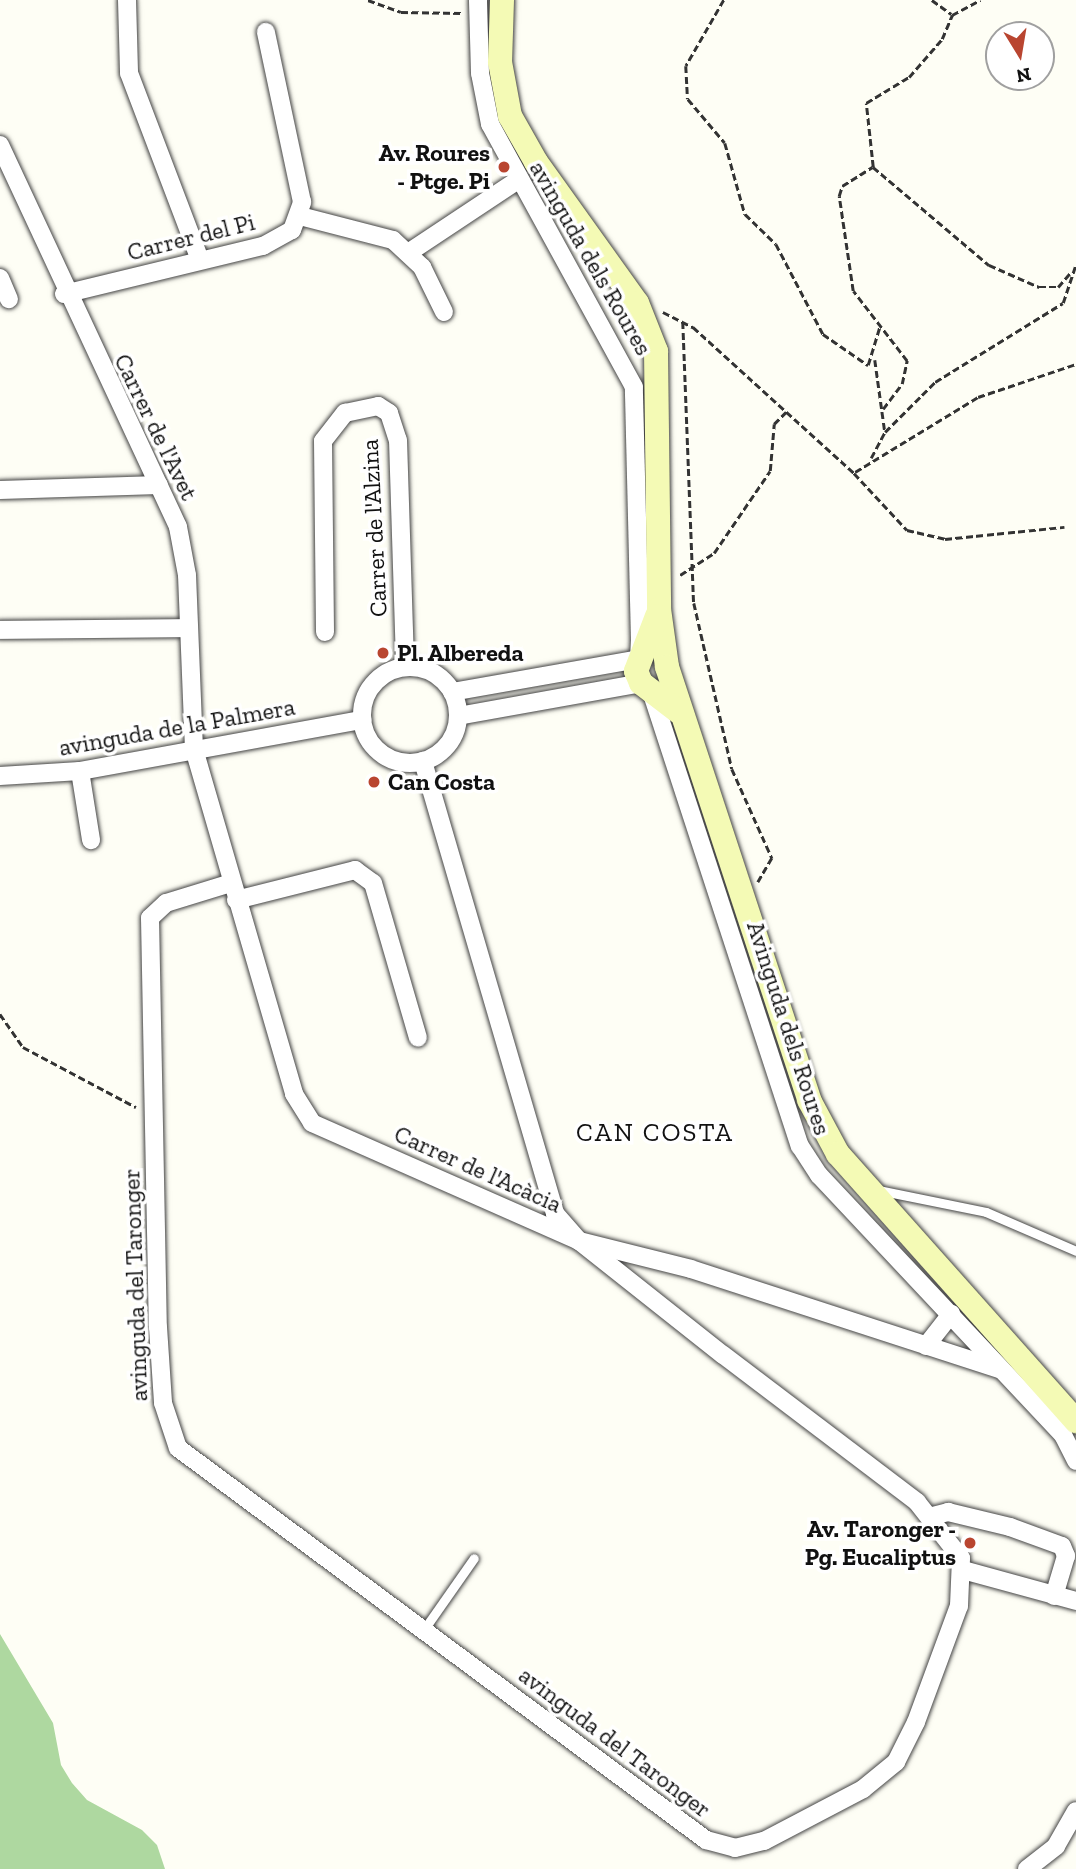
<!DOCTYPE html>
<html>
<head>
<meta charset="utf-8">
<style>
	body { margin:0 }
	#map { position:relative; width:1076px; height:1869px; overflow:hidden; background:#fefef5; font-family:"Zilla Slab",serif }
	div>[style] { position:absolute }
	.forest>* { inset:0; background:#aed8a0 }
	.path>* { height:2.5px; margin-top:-1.25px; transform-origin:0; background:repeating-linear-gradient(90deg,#333 0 7px,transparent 0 10.5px) }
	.roads { filter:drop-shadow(0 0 2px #444) drop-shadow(0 0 2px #444) }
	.lane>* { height:9px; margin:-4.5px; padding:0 4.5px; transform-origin:4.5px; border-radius:4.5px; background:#fff }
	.street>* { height:18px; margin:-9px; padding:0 9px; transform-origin:9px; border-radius:9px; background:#fff }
	.street>.ring { margin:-9px; padding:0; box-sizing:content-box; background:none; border:18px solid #fff; border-radius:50% }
	.secondary>* { height:24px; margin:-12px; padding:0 12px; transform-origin:12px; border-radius:12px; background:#f4fab5 }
	.dots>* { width:19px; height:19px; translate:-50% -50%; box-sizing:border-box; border:4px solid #fff; border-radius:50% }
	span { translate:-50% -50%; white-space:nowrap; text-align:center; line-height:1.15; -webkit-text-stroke:7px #fff; paint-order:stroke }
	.poi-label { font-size:24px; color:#111; font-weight:700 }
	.right { translate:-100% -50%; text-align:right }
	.left { translate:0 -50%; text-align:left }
	.street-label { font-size:24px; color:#111 }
	.neighbourhood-label { font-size:26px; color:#111; letter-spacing:2px }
	.north { position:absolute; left:985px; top:21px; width:70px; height:70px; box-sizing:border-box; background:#fff; border:2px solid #a0a0a0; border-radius:50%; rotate:169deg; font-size:19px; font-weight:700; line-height:28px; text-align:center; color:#111 }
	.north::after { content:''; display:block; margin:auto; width:24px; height:32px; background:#b94530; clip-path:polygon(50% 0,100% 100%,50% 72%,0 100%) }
</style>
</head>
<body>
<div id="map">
	<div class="forest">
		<i style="clip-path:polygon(0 1634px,53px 1723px,61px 1765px,72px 1783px,87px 1800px,142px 1830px,157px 1845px,165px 1869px,0 1869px)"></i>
	</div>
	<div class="path">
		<i style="left:368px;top:0;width:35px;rotate:20deg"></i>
		<i style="left:401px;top:12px;width:60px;rotate:1deg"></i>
		<i style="left:724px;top:0;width:76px;rotate:119.9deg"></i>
		<i style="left:686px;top:66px;width:33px;rotate:87deg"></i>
		<i style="left:688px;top:99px;width:57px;rotate:49.9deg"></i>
		<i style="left:725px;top:143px;width:74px;rotate:74.3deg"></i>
		<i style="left:745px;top:214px;width:43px;rotate:44.1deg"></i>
		<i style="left:776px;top:244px;width:102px;rotate:62.4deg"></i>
		<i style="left:823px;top:334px;width:55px;rotate:34.6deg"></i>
		<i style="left:868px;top:365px;width:39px;rotate:-73deg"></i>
		<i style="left:932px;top:0;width:24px;rotate:36deg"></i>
		<i style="left:873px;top:167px;width:152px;rotate:40.2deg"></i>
		<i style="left:989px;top:265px;width:55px;rotate:23.7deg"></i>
		<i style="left:1039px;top:287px;width:19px"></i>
		<i style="left:1058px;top:287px;width:20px;rotate:-49deg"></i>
		<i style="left:663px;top:312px;width:34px;rotate:27deg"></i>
		<i style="left:693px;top:327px;width:217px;rotate:42.2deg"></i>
		<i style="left:854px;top:473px;width:78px;rotate:47.1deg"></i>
		<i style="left:907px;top:530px;width:39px;rotate:13deg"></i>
		<i style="left:945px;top:539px;width:120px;rotate:-5.8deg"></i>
		<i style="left:683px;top:322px;width:281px;rotate:87.8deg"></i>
		<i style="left:694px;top:603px;width:170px;rotate:77.1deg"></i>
		<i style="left:732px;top:769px;width:98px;rotate:65.8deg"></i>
		<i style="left:772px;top:858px;width:28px;rotate:120deg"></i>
		<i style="left:875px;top:360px;width:73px;rotate:82.1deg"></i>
		<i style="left:883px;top:409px;width:31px;rotate:-53deg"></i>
		<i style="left:902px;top:384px;width:24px;rotate:-78deg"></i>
		<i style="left:907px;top:361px;width:88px;rotate:-127.6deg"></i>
		<i style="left:853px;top:291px;width:96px;rotate:-98.4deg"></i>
		<i style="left:839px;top:196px;width:10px;rotate:-73deg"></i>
		<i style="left:842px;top:186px;width:36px;rotate:-32deg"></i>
		<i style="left:873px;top:167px;width:64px;rotate:-96.2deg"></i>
		<i style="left:866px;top:103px;width:50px;rotate:-31.2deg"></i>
		<i style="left:909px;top:77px;width:50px;rotate:-49deg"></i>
		<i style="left:942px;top:39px;width:26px;rotate:-67deg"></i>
		<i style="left:952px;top:15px;width:32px;rotate:-28deg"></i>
		<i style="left:871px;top:458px;width:30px;rotate:-62deg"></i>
		<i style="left:885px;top:432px;width:71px;rotate:-45deg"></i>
		<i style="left:935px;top:382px;width:150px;rotate:-31.7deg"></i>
		<i style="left:1063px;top:303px;width:41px;rotate:-71.6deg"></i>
		<i style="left:855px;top:472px;width:144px;rotate:-31.4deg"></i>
		<i style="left:978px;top:397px;width:103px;rotate:-18.6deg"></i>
		<i style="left:680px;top:575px;width:40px;rotate:-32.9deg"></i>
		<i style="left:714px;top:553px;width:99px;rotate:-55.7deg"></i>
		<i style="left:770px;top:471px;width:47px;rotate:-85.1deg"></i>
		<i style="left:774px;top:424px;width:17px;rotate:-45deg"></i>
		<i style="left:0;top:1014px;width:40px;rotate:55.1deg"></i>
		<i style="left:23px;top:1047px;width:128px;rotate:28deg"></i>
	</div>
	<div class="roads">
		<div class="lane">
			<i style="left:878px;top:1190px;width:110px;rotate:11.5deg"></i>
			<i style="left:986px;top:1212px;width:98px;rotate:23.4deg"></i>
			<i style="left:425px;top:1628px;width:85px;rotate:-55deg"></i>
		</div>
		<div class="street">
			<i style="left:127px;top:0;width:73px;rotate:88.4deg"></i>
			<i style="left:129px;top:73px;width:200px;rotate:69.2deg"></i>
			<i style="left:0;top:145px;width:421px;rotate:65deg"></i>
			<i style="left:178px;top:527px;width:49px;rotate:79.4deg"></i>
			<i style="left:187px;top:575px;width:174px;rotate:87.7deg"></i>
			<i style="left:194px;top:749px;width:359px;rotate:73.8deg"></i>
			<i style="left:294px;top:1094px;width:34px;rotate:58deg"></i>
			<i style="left:312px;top:1123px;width:292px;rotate:23.8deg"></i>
			<i style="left:579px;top:1241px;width:115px;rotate:14deg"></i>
			<i style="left:691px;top:1269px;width:326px;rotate:18deg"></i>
			<i style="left:300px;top:216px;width:96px;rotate:14.5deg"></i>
			<i style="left:393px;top:240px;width:40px;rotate:43deg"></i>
			<i style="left:422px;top:267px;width:50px;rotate:63.9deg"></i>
			<i style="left:408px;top:253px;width:132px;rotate:-33.6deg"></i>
			<i style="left:0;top:278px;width:23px;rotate:67deg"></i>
			<i style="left:64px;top:294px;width:205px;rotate:-13.6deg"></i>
			<i style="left:263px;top:246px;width:33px;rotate:-29deg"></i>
			<i style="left:292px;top:230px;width:30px;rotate:-70deg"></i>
			<i style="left:302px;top:202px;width:174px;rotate:-102deg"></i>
			<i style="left:0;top:490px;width:159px;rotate:-1.8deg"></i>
			<i style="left:0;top:630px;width:189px;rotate:-0.6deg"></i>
			<i style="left:325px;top:632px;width:191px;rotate:-90.6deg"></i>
			<i style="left:323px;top:441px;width:36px;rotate:-52deg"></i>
			<i style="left:345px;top:413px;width:34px;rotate:-12deg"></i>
			<i style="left:378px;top:406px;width:13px;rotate:32deg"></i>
			<i style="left:389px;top:413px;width:28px;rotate:72deg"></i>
			<i style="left:398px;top:440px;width:226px;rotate:88.2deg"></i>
			<i class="ring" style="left:362px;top:667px;width:78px;height:78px"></i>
			<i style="left:651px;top:691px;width:479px;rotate:71.9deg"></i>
			<i style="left:800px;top:1146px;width:35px;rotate:57deg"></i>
			<i style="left:819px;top:1175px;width:357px;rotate:46.8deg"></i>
			<i style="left:1063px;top:1435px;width:29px;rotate:63deg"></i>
			<i style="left:452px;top:692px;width:190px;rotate:-10deg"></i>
			<i style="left:639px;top:659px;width:19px;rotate:-87deg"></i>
			<i style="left:640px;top:640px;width:253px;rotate:-91.4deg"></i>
			<i style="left:634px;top:387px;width:300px;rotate:-118.7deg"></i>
			<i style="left:490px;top:124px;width:52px;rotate:-101.1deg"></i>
			<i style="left:480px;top:73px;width:73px;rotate:-91.6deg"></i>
			<i style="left:458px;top:716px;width:186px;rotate:-10.2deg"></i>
			<i style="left:80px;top:771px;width:70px;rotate:80.9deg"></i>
			<i style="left:0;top:776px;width:80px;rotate:-3.6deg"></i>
			<i style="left:80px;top:771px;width:287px;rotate:-10.3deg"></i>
			<i style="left:231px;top:883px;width:68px;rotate:162.9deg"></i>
			<i style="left:166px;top:903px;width:22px;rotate:137deg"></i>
			<i style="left:150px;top:918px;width:409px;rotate:88.9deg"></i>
			<i style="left:158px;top:1327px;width:76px;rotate:86.2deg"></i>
			<i style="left:163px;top:1403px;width:47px;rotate:71.6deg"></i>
			<i style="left:178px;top:1448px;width:658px;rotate:36.59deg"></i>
			<i style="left:706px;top:1840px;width:30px;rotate:15deg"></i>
			<i style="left:735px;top:1848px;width:30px;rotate:-14deg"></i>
			<i style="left:764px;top:1841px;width:112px;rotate:-27.7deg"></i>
			<i style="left:863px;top:1789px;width:43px;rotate:-39.3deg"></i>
			<i style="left:896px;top:1762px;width:45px;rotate:-63.4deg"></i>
			<i style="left:916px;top:1722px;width:124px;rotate:-69.7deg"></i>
			<i style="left:959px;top:1606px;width:48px;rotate:-87.6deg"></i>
			<i style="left:961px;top:1558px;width:71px;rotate:-128.2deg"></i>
			<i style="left:917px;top:1502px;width:243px;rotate:-142.8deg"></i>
			<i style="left:723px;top:1355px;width:184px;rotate:-141.6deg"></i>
			<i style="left:579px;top:1241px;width:37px;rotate:-131deg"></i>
			<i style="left:555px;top:1213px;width:471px;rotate:-106.3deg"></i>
			<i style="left:236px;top:900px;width:123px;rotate:-14.1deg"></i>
			<i style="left:355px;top:870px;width:22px;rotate:36deg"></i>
			<i style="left:373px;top:883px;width:161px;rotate:73.8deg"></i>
			<i style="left:926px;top:1346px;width:41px;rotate:-52deg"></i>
			<i style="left:933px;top:1516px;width:16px;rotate:-15deg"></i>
			<i style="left:948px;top:1512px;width:64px;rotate:13.6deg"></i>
			<i style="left:1010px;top:1527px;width:55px;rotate:20.1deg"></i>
			<i style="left:1062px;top:1546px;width:11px;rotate:68deg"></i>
			<i style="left:963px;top:1570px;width:117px;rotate:15.3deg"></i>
			<i style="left:1054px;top:1596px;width:42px;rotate:-73.3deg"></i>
			<i style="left:1027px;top:1869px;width:37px;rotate:-38deg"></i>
			<i style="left:1056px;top:1846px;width:40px;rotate:-60.3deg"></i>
		</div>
		<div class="secondary">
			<i style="left:502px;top:0;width:62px;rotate:91.8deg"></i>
			<i style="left:500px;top:62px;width:55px;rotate:79.5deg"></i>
			<i style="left:510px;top:116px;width:53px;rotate:60.5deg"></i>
			<i style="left:536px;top:162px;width:173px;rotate:54.4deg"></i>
			<i style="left:637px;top:303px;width:52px;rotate:68.4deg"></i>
			<i style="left:656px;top:351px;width:258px;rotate:89.3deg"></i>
			<i style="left:659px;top:609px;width:59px;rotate:82.1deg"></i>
			<i style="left:667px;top:667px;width:456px;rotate:71.8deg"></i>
			<i style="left:809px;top:1100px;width:61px;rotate:61.8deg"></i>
			<i style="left:838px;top:1154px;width:358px;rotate:48.3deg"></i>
			<i style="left:657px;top:616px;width:59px;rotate:110.9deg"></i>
			<i style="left:636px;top:671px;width:13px;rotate:67deg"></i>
			<i style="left:641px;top:683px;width:48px;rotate:37.3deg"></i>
		</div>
	</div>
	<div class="dots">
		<i style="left:504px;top:167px;background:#b94530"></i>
		<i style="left:383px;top:653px;background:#b94530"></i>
		<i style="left:374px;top:782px;background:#b94530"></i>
		<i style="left:970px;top:1543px;background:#b94530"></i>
	</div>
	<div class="poi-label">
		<span class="right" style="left:490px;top:167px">Av. Roures<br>- Ptge. Pi</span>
		<span class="left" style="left:397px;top:653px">Pl. Albereda</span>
		<span class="left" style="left:388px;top:782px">Can Costa</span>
		<span class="right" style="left:956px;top:1543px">Av. Taronger -<br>Pg. Eucaliptus</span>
	</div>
	<div class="street-label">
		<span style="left:191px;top:237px;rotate:-14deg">Carrer del Pi</span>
		<span style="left:591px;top:258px;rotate:60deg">avinguda dels Roures</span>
		<span style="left:156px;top:427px;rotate:64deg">Carrer de l'Avet</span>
		<span style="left:374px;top:528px;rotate:-93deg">Carrer de l'Alzina</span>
		<span style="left:177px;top:727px;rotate:-10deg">avinguda de la Palmera</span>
		<span style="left:789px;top:1028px;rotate:72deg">Avinguda dels Roures</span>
		<span style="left:478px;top:1169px;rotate:24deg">Carrer de l'Acàcia</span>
		<span style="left:135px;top:1285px;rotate:-92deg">avinguda del Taronger</span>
		<span style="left:615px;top:1742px;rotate:37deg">avinguda del Taronger</span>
	</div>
	<div class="neighbourhood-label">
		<span style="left:655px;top:1133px">CAN COSTA</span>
	</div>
	<div class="north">N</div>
</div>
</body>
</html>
